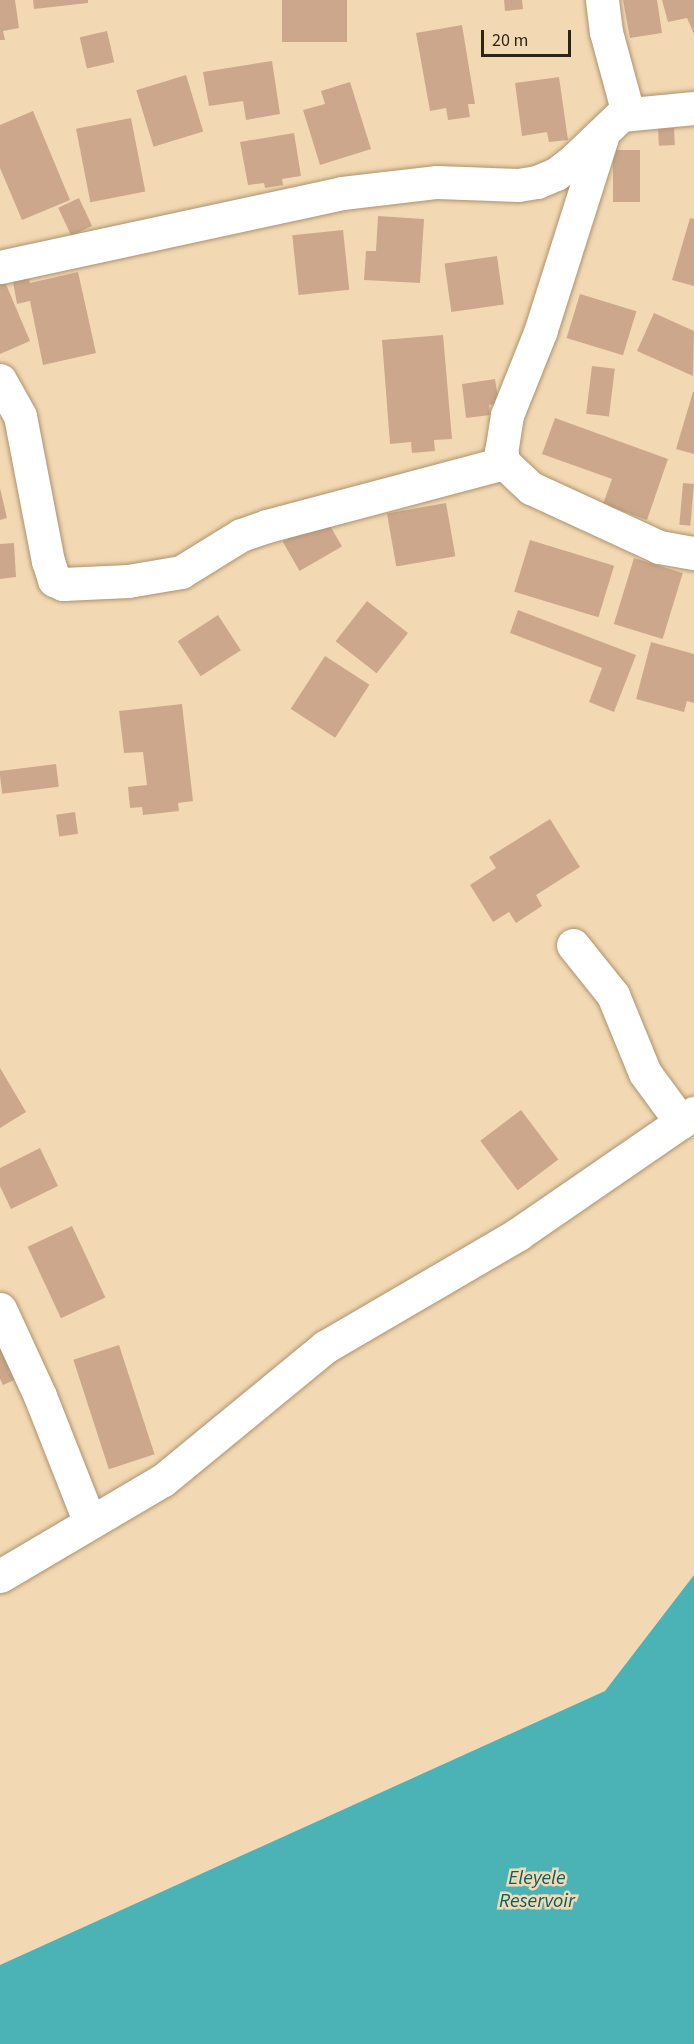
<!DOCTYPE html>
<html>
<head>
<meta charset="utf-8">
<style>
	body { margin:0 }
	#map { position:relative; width:694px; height:2044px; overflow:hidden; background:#f3d9b3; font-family:"Source Sans 3",sans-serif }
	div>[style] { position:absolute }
	.water>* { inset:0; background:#4bb3b6 }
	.building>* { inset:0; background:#cca78c; transform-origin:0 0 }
	.roads { filter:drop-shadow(0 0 2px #ab936f) drop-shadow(0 0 2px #ab936f) }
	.minor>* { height:33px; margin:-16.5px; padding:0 16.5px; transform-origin:16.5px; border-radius:16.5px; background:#fff }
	span { translate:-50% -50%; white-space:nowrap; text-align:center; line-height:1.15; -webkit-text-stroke:5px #f3d9b3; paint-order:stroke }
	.water-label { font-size:20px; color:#046264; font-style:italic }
	.scale { position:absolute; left:481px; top:30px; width:90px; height:27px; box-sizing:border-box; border:3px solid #2d2415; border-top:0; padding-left:8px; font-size:18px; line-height:21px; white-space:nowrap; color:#2d2415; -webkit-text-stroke:4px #f3d9b3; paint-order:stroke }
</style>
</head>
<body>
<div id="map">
	<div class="water">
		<i style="clip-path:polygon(694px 1575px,694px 2044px,0 2044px,0 1965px,605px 1691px)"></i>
	</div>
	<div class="building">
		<i style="clip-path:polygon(0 0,15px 0,19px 28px,3px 31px,5px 40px,0 40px)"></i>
		<i style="clip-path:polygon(33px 0,88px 0,88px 3px,34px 9px)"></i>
		<i style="left:282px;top:0;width:65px;height:42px"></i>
		<i style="clip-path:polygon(504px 0,522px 0,523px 9px,505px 11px)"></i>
		<i style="clip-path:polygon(623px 0,657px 0,662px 33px,630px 38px)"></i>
		<i style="clip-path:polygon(662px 0,694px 0,694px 34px,687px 18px,668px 22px)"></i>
		<i style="clip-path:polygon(462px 25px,475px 104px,468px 104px,470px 117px,448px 120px,446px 108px,430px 111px,416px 33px)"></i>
		<i style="left:107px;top:31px;width:32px;height:28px;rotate:77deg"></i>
		<i style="clip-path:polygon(272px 61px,280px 114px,246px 120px,243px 101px,209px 106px,203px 72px)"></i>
		<i style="left:186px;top:75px;width:59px;height:52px;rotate:73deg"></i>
		<i style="clip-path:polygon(559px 77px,568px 140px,549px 142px,547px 132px,522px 136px,515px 83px)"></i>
		<i style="clip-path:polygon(350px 82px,371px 149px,320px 165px,303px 110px,325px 104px,321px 91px)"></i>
		<i style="clip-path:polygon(33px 111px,70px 200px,22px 220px,0 168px,0 125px)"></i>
		<i style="left:131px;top:118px;width:75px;height:56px;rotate:79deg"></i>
		<i style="left:674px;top:128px;width:17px;height:16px;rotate:87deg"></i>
		<i style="clip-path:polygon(294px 133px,301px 176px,282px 179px,283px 185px,265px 188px,264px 183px,248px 185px,240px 142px)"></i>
		<i style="left:613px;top:150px;width:27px;height:52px"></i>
		<i style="left:79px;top:198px;width:31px;height:23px;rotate:65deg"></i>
		<i style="clip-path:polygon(378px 216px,424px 219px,420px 283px,364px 280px,366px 251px,376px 251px)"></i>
		<i style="clip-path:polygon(690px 218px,694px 219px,694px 286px,672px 280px)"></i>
		<i style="left:343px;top:230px;width:60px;height:51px;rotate:84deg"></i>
		<i style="left:497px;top:256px;width:49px;height:53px;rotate:82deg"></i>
		<i style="clip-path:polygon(78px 272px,96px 353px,43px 365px,30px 301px,17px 304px,12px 276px,27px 273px,30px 283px)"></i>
		<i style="clip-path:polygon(5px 282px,30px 341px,0 354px,0 284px)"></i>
		<i style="left:580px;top:294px;width:59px;height:46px;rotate:17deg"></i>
		<i style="clip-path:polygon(654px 313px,694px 331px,693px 376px,637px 351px)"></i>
		<i style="clip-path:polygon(443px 335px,452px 439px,434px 440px,435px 451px,412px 453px,411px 442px,390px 444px,382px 340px)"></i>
		<i style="left:592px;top:366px;width:23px;height:48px;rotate:7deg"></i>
		<i style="clip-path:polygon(495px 379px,499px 404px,489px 405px,490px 415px,466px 418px,462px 384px)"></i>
		<i style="clip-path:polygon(693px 392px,694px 392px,694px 454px,676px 449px)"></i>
		<i style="clip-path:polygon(555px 418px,668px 459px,647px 520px,603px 504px,612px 479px,542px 454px)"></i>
		<i style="left:683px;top:483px;width:11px;height:42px;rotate:5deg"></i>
		<i style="clip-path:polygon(0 488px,7px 518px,0 520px)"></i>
		<i style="left:446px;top:503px;width:54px;height:60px;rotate:80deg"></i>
		<i style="left:325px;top:517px;width:34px;height:49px;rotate:60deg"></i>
		<i style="left:530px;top:540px;width:88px;height:54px;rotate:17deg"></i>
		<i style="clip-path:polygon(14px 543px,16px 577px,0 579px,0 544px)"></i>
		<i style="left:634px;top:558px;width:51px;height:69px;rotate:17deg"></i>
		<i style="left:367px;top:601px;width:52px;height:51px;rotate:38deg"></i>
		<i style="clip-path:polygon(518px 610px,636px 655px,614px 712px,589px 702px,602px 668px,510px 633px)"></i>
		<i style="left:218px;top:615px;width:42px;height:48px;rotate:57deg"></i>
		<i style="clip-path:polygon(651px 642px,694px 654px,694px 703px,687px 701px,684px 712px,636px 699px)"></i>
		<i style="left:325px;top:656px;width:53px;height:63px;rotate:33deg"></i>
		<i style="clip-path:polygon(182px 704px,193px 801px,178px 803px,179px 811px,143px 815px,142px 807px,130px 808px,128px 787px,147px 785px,143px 752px,124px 753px,119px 711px)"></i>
		<i style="left:56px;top:764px;width:23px;height:57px;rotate:83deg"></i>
		<i style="left:75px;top:812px;width:22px;height:19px;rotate:82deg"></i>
		<i style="clip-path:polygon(550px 819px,580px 867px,536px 895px,542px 906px,516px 923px,509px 912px,493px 922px,470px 885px,496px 868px,489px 857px)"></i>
		<i style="clip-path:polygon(0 1068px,26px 1112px,0 1128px)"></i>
		<i style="left:521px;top:1110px;width:62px;height:51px;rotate:53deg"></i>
		<i style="clip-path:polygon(40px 1148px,58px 1186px,11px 1209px,0 1186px,0 1168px)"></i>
		<i style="left:72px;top:1226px;width:79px;height:49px;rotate:65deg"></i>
		<i style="clip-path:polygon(0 1331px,19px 1378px,3px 1385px,0 1379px)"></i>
		<i style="left:119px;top:1345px;width:115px;height:48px;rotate:72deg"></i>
	</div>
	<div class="roads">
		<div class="minor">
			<i style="left:602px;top:0;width:32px;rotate:83deg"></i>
			<i style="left:606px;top:32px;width:84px;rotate:74.8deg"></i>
			<i style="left:603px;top:134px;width:206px;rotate:107.6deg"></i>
			<i style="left:541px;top:330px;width:92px;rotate:111.8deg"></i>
			<i style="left:507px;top:415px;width:36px;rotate:99deg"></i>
			<i style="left:501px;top:451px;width:12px;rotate:76deg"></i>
			<i style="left:504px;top:463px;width:37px;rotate:43deg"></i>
			<i style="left:531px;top:488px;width:141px;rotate:24.7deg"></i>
			<i style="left:659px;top:547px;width:36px;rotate:10deg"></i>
			<i style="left:0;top:267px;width:350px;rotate:-12.2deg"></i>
			<i style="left:342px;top:193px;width:96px;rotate:-6.6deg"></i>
			<i style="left:437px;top:182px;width:81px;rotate:2.1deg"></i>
			<i style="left:518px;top:185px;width:19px;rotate:-9deg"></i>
			<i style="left:537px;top:182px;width:21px;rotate:-23deg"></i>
			<i style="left:556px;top:174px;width:24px;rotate:-38deg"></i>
			<i style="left:575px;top:159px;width:64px;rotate:-43.7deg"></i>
			<i style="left:621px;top:115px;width:73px;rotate:-5.5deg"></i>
			<i style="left:0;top:380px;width:41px;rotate:60.9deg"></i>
			<i style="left:20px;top:416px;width:148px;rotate:79.1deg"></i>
			<i style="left:48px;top:561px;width:20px;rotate:72deg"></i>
			<i style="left:54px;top:580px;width:10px;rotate:24deg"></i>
			<i style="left:63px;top:584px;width:65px;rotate:-2.6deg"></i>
			<i style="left:128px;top:581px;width:54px;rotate:-9.6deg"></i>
			<i style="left:181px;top:572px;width:70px;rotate:-31.7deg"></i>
			<i style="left:241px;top:535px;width:28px;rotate:-19deg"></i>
			<i style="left:267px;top:526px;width:245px;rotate:-14.9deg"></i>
			<i style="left:573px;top:945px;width:64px;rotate:51.3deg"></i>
			<i style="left:613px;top:995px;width:84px;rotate:67.7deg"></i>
			<i style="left:645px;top:1073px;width:61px;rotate:53.7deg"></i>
			<i style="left:0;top:1309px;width:96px;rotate:65.3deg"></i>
			<i style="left:40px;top:1396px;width:136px;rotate:68.5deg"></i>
			<i style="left:0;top:1576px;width:189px;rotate:-30.5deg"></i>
			<i style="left:163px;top:1480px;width:210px;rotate:-39.4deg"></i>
			<i style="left:325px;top:1347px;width:224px;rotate:-30.3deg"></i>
			<i style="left:518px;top:1234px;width:214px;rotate:-34.5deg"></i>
		</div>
	</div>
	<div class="water-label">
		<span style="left:537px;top:1890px">Eleyele<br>Reservoir</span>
	</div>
	<div class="scale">20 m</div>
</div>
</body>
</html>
